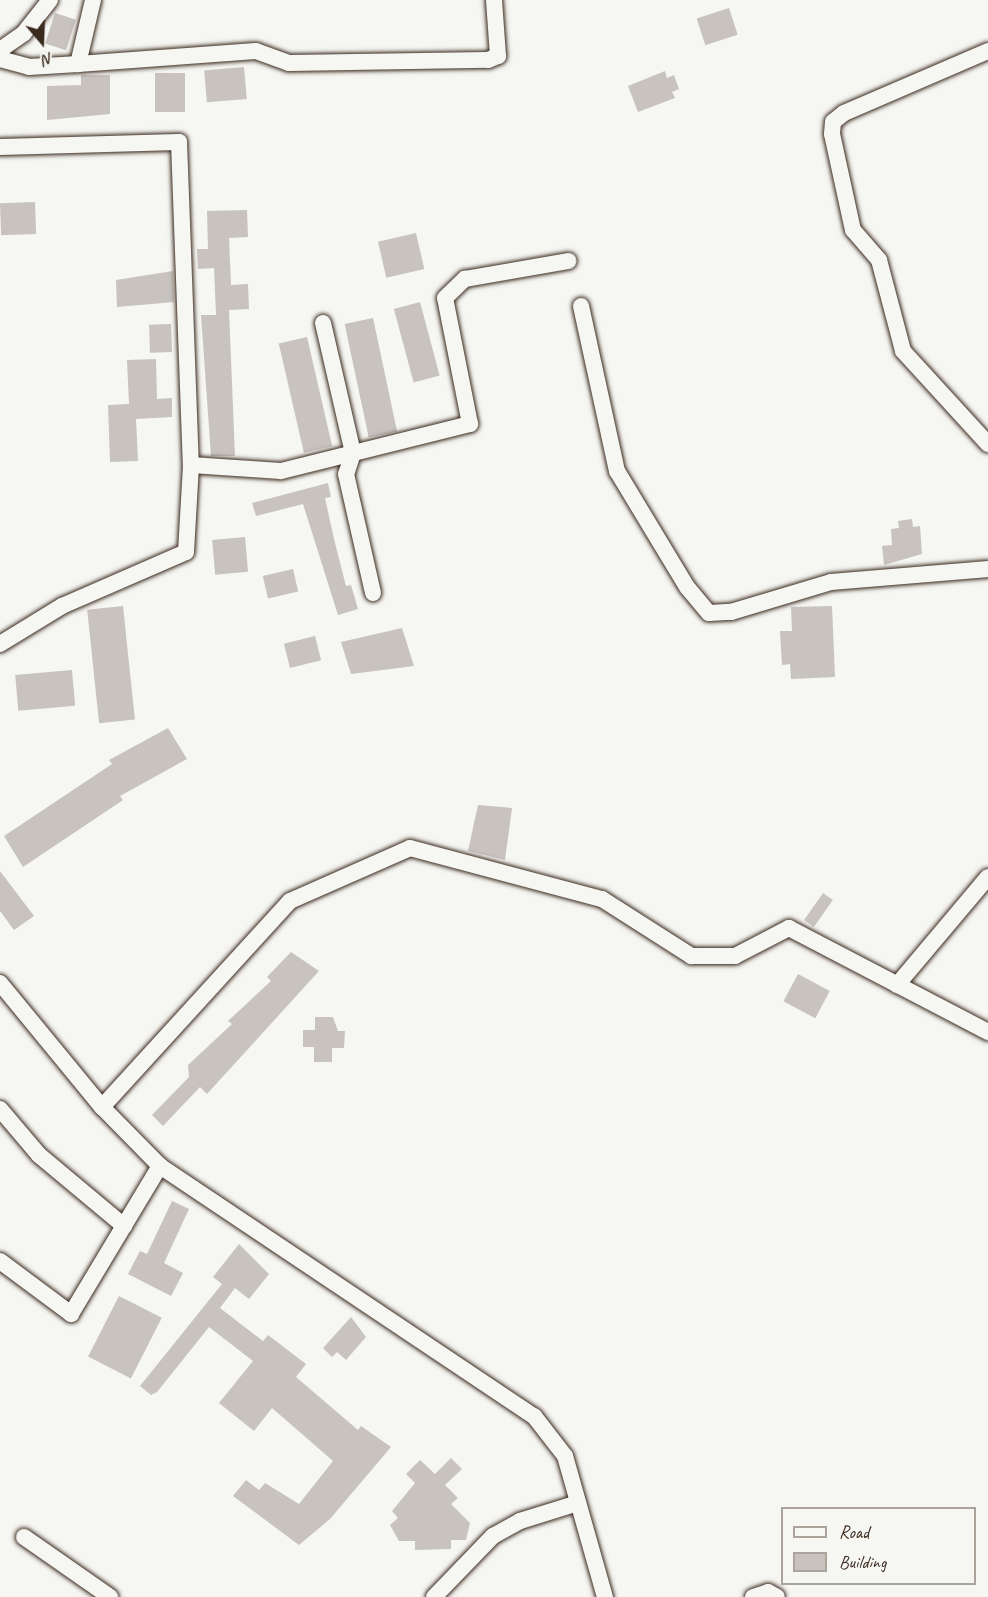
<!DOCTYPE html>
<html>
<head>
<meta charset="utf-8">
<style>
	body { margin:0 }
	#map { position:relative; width:988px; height:1597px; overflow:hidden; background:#f6f6f2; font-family:Caveat,sans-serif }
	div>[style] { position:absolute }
	.building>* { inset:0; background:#c8c3be; transform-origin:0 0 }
	.roads { filter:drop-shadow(0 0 2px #3b2a1e) drop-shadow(0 0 2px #3b2a1e) }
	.minor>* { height:16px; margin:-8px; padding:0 8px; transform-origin:8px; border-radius:8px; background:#f6f6f2 }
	span { translate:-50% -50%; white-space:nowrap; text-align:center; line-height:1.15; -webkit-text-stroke:4.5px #f6f6f2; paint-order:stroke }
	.legend { position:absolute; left:781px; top:1507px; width:195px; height:78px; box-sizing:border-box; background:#f6f6f2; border:2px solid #aba49d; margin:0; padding:8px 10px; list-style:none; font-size:18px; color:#3b2a1e }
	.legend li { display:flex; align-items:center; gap:12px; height:30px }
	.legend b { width:30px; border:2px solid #aba49d }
	.north { position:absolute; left:12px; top:12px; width:60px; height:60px; -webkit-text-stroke:4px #f6f6f2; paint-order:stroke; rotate:161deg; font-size:16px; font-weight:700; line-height:24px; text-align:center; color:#3b2a1e }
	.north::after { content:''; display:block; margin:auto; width:21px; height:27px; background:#3b2a1e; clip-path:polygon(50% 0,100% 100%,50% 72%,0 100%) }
</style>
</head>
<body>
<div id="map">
	<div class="building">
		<i style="left:729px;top:8px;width:28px;height:34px;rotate:72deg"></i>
		<i style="left:55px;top:13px;width:22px;height:32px;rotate:18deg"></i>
		<i style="left:244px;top:67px;width:32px;height:40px;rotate:85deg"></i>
		<i style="clip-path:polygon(665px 71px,667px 78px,674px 75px,679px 89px,672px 92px,675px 98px,638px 112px,628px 86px)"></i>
		<i style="left:155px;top:73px;width:30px;height:39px"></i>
		<i style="clip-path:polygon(81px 75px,110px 75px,110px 114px,47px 120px,47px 86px,81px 85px)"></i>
		<i style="left:35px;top:202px;width:32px;height:35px;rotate:88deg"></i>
		<i style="clip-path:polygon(247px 210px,248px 237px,229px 238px,231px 285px,248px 284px,249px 309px,229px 310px,235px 456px,211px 456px,201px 315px,216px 315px,214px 268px,198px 269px,197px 249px,208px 249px,207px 211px)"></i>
		<i style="left:416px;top:233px;width:37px;height:39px;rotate:77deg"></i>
		<i style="clip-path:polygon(173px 271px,174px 302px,117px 307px,116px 280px)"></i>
		<i style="left:420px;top:302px;width:76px;height:27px;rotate:75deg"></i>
		<i style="left:373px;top:318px;width:116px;height:29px;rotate:78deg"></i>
		<i style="left:171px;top:324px;width:28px;height:22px;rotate:88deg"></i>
		<i style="left:307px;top:337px;width:112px;height:29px;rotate:77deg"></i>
		<i style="clip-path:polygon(156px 359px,157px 399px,172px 398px,172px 417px,136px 419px,138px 461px,110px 462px,108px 405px,129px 404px,127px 360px)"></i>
		<i style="clip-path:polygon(328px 483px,331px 497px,325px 498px,334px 539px,346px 586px,351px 585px,358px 609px,338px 615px,303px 504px,256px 516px,252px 503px)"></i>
		<i style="clip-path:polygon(912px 519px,913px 527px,920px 526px,922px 554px,884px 565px,882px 546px,892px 545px,891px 529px,899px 528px,898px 521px)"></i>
		<i style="left:245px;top:537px;width:35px;height:33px;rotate:85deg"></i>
		<i style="left:293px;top:569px;width:23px;height:31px;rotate:77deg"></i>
		<i style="left:123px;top:606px;width:114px;height:36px;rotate:84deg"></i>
		<i style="clip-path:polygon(832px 606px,835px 677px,791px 679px,790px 664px,782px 665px,780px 631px,792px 631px,791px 607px)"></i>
		<i style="clip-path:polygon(402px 628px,414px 666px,351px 674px,341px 642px)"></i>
		<i style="left:315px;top:636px;width:25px;height:32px;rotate:76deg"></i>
		<i style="left:72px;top:670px;width:36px;height:57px;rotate:85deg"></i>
		<i style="clip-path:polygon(168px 728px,187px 759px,120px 796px,123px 800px,23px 867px,4px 836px,112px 764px,109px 760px)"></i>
		<i style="clip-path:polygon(478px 805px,512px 808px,505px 860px,468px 851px)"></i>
		<i style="clip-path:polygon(0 871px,34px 916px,14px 930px,0 911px)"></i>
		<i style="left:823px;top:893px;width:12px;height:33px;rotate:35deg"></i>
		<i style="clip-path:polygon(291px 952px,319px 971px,207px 1094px,200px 1087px,163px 1126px,152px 1115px,189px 1077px,188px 1065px,232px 1024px,228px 1021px,271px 981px,267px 977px)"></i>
		<i style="left:798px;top:974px;width:36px;height:31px;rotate:28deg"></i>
		<i style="clip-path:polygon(315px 1017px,333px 1017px,338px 1031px,345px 1031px,344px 1048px,332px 1048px,332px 1062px,314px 1062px,314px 1047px,303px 1047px,303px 1030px,315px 1030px)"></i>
		<i style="clip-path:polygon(172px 1201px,189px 1209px,164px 1263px,183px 1273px,171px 1296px,128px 1274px,140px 1251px,147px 1254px)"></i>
		<i style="clip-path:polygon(239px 1244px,269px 1274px,249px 1299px,235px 1288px,220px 1308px,263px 1341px,268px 1335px,306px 1364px,296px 1377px,358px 1430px,361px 1426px,391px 1447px,330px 1519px,299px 1545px,233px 1496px,246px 1480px,259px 1490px,265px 1483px,299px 1504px,333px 1461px,272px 1408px,254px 1431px,219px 1403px,253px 1361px,209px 1327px,157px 1392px,151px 1395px,140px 1386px,222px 1284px,213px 1277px)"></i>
		<i style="left:119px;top:1296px;width:48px;height:68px;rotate:27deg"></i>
		<i style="clip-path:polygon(351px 1317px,366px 1337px,346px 1360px,337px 1352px,332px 1357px,323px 1348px)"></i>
		<i style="clip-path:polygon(451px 1458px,462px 1469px,445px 1485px,458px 1498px,451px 1504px,470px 1523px,466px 1540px,451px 1540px,451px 1549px,415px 1550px,415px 1541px,399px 1541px,390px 1525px,398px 1518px,392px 1511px,415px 1483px,406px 1474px,420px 1460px,435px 1474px)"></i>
	</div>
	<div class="roads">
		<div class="minor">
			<i style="left:93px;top:0;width:66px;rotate:103.2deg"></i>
			<i style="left:78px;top:64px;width:178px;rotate:-4.2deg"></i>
			<i style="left:256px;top:51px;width:35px;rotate:20deg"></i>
			<i style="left:289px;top:63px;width:199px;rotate:-0.9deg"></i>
			<i style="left:488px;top:60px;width:11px;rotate:-22deg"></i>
			<i style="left:498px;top:56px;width:56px;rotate:-94.1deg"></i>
			<i style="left:0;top:50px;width:29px;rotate:-35deg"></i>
			<i style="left:24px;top:33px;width:42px;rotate:-51.8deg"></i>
			<i style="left:988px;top:51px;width:157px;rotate:156.7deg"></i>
			<i style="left:844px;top:113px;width:14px;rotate:141deg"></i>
			<i style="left:833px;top:122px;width:12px;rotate:95deg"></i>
			<i style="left:832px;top:134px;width:98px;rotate:77.7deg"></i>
			<i style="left:853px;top:230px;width:40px;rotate:49deg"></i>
			<i style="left:879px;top:260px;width:94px;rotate:75.2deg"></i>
			<i style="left:903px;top:351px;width:126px;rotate:47.6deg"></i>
			<i style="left:0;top:59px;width:30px;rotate:15deg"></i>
			<i style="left:29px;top:67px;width:49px;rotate:-3.5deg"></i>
			<i style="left:0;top:147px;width:179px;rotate:-1.6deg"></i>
			<i style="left:179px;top:142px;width:323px;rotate:87.9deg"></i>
			<i style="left:581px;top:306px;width:169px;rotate:77.7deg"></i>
			<i style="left:617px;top:471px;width:135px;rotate:58.9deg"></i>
			<i style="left:687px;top:587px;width:34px;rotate:50deg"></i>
			<i style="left:709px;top:613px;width:22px;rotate:-3deg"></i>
			<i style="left:731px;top:612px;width:104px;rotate:-16.7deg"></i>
			<i style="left:831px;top:582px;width:158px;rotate:-4.7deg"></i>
			<i style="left:323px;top:323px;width:133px;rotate:77deg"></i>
			<i style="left:353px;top:453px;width:22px;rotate:108deg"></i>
			<i style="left:346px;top:474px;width:122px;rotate:77.2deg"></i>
			<i style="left:0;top:644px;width:73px;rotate:-31.5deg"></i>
			<i style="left:62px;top:606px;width:135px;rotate:-23.5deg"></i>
			<i style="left:186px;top:552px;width:87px;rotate:-86.7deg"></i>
			<i style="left:191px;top:465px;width:90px;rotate:3.8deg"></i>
			<i style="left:281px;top:471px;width:195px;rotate:-14deg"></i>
			<i style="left:470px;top:424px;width:128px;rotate:-101.2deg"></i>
			<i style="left:445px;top:298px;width:28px;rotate:-44deg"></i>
			<i style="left:465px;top:279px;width:105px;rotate:-9.9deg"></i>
			<i style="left:0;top:983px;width:161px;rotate:50.6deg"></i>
			<i style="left:102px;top:1107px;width:83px;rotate:45.5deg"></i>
			<i style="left:160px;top:1166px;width:450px;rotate:33.8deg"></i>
			<i style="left:534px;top:1416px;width:51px;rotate:52.2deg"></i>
			<i style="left:565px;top:1456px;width:147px;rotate:74.2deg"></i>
			<i style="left:897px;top:985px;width:141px;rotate:-49.9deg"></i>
			<i style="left:102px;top:1107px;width:279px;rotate:-47.6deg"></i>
			<i style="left:290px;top:901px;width:131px;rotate:-23.8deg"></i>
			<i style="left:410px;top:848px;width:199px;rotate:14.9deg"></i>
			<i style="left:602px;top:899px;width:106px;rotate:32.6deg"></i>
			<i style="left:691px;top:956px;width:44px"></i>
			<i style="left:735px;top:956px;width:61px;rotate:-27.4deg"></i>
			<i style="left:789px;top:928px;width:225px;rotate:27.6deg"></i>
			<i style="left:0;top:1109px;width:60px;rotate:49.7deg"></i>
			<i style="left:39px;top:1155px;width:111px;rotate:39.9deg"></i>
			<i style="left:0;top:1261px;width:89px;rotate:36.7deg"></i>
			<i style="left:71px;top:1314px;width:173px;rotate:-59deg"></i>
			<i style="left:24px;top:1537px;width:105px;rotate:34.9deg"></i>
			<i style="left:434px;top:1597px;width:85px;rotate:-46deg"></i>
			<i style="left:493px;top:1536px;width:31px;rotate:-29deg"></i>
			<i style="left:520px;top:1521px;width:61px;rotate:-17.2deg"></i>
			<i style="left:753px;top:1597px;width:16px;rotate:-18deg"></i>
			<i style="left:768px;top:1592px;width:10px;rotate:29deg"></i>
		</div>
	</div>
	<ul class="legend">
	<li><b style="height:8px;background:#f6f6f2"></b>Road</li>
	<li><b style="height:16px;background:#c8c3be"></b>Building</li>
	</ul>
	<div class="north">N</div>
</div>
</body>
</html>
